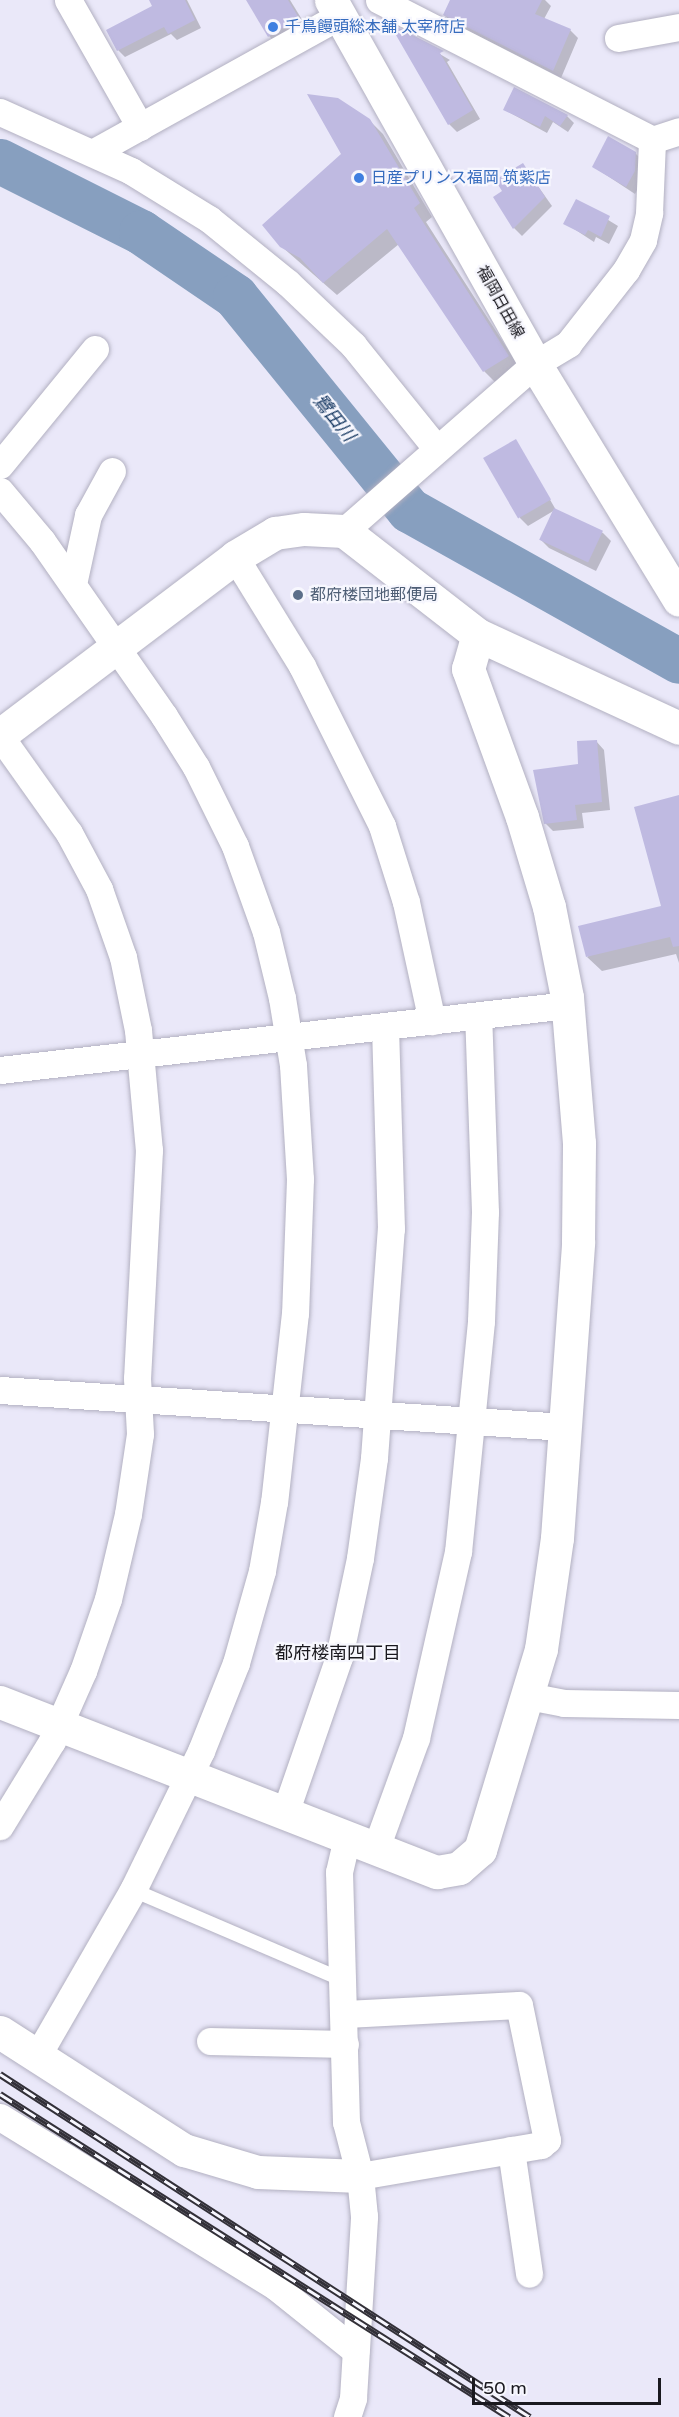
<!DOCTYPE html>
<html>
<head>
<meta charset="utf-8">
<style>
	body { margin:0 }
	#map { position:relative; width:679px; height:2417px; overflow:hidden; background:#eae8f9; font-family:"Varela Round","Noto Sans JP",sans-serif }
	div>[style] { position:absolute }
	.shadow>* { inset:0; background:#0003 }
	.river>* { height:45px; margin:-22.5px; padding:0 22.5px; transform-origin:22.5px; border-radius:22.5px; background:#879fbf }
	.building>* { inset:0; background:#bfbae1; transform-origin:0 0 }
	.roads { filter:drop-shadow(0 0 2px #b2b0c1) drop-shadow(0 0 2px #b2b0c1) }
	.service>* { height:14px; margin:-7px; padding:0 7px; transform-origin:7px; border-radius:7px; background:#fff }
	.minor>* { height:27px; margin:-13.5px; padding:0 13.5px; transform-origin:13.5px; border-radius:13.5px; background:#fff }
	.tertiary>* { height:33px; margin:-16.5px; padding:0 16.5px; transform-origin:16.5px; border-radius:16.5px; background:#fff }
	.secondary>* { height:33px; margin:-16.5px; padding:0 16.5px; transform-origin:16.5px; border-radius:16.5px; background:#fff }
	.rail>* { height:7px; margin-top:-3.5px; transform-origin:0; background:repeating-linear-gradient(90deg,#f7f7fe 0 14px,#323038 0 28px); box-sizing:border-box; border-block:2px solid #323038 }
	.dots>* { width:16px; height:16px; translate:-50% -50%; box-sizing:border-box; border:3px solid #f7f7fe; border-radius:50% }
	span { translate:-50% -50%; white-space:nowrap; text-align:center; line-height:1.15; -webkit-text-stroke:4.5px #f7f7fe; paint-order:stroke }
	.shop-label { font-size:16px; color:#366cbe }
	.left { translate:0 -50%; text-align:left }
	.street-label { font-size:16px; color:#1a191f }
	.service-label { font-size:16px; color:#4e5e75 }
	.water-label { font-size:18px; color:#153761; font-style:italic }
	.neighbourhood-label { font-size:18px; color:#1a191f }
	.scale { position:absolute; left:472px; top:2378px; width:189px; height:27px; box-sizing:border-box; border:3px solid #1a191f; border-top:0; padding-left:8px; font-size:18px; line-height:21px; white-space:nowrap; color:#1a191f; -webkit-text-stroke:4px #f7f7fe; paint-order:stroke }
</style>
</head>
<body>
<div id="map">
	<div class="shadow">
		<i style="clip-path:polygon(150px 0,187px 0,201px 28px,177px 40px,171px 34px,125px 57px,118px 50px,154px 7px)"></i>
		<i style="clip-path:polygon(259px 0,290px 0,306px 26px,277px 44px,269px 36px)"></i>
		<i style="clip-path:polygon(452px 0,545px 0,551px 6px,544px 19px,570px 30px,578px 38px,561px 78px,453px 23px,444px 15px)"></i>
		<i style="clip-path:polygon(392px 26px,450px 60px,447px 62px,480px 119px,457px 132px,449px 124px)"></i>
		<i style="clip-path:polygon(505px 110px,567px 116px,574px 123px,568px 132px,553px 122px,547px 133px)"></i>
		<i style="clip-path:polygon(369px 120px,383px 134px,432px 217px,426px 222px,521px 370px,498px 385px,484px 371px,399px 244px,337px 295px,281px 246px)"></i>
		<i style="clip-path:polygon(635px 153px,643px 161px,643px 180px,635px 194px,594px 167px)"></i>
		<i style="clip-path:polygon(523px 165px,552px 206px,522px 236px,514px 228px,504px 191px)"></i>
		<i style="clip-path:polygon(577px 201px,618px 226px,609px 244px,596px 237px,594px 242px,565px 223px)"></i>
		<i style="clip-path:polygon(516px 441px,556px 510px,603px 533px,611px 541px,596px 571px,549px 548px,541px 540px,555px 510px,528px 526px,520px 518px)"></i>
		<i style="clip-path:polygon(596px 741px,604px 750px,610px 810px,582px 813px,584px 828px,553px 831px,545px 823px)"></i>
		<i style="clip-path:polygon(679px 796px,679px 963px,676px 954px,602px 971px,587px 957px,663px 907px)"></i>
	</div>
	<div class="river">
		<i style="left:0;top:161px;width:158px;rotate:26.7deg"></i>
		<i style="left:141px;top:232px;width:114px;rotate:34.2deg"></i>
		<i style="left:235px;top:296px;width:276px;rotate:50.9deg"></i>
		<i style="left:409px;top:510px;width:309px;rotate:29.2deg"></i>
	</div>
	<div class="building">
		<i style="clip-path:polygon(149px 0,185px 0,195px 20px,168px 34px,164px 27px,117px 51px,106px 30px,152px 6px)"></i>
		<i style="clip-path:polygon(246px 0,288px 0,299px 18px,268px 37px)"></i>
		<i style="clip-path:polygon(450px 0,542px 0,535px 14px,571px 29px,553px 71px,443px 15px)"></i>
		<i style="clip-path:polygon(389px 23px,444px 51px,440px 53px,473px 110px,448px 125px)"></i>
		<i style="clip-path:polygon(514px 87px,568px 115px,560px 126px,545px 116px,540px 127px,503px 110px)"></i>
		<i style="clip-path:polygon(307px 94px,338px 98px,370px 119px,420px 203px,414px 208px,509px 356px,483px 372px,387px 229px,323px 283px,300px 258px,280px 247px,262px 225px,341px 154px)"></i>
		<i style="clip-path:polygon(608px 136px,636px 152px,635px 171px,626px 187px,592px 167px)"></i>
		<i style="clip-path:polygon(523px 163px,545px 197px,513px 229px,493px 197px,502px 191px,495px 180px)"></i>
		<i style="clip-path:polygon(576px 199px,610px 216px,601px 237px,588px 230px,585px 235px,563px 224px)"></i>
		<i style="left:516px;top:439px;width:70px;height:38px;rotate:60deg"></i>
		<i style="left:554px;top:508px;width:54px;height:35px;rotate:25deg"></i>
		<i style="clip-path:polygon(597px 740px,602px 802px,575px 805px,577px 820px,544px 824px,533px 770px,578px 764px,577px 741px)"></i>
		<i style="clip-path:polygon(679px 795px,679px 946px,673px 947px,670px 937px,586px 957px,578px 926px,661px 906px,634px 807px)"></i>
	</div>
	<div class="roads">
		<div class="service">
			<i style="left:133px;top:1890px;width:228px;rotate:23.2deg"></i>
		</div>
		<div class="minor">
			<i style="left:68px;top:0;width:146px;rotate:60.4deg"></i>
			<i style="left:379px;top:0;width:307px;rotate:27.1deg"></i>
			<i style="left:652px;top:140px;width:28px;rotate:-18deg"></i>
			<i style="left:618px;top:38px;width:62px;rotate:-10.2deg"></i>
			<i style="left:0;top:112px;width:144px;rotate:24.2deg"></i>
			<i style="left:131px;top:171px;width:92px;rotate:31.6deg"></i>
			<i style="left:209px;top:219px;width:102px;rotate:39deg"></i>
			<i style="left:288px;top:283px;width:90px;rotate:43.6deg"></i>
			<i style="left:353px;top:345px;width:132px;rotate:51.1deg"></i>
			<i style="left:94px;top:152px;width:280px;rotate:-29deg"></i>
			<i style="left:0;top:465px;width:150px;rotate:-50.7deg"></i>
			<i style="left:0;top:491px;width:65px;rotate:50deg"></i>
			<i style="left:42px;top:541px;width:213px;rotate:55.1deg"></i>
			<i style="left:164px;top:716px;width:60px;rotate:57.9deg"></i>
			<i style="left:196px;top:767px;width:88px;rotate:63.7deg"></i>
			<i style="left:235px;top:846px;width:91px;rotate:70.2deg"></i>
			<i style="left:266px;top:932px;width:68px;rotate:76.4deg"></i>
			<i style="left:282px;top:998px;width:68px;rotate:80.7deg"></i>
			<i style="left:293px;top:1065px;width:114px;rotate:86.5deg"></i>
			<i style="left:300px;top:1179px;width:134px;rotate:92.1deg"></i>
			<i style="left:295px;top:1313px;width:190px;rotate:96.3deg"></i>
			<i style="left:274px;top:1502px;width:70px;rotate:99.9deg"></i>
			<i style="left:262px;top:1571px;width:96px;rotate:105.8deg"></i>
			<i style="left:236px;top:1663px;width:95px;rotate:111.7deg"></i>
			<i style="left:201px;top:1751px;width:155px;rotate:116.1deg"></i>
			<i style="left:133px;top:1890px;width:192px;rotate:120deg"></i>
			<i style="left:344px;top:531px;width:254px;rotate:-41.2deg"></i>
			<i style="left:535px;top:364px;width:39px;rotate:-31deg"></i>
			<i style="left:568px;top:344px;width:94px;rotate:-51.9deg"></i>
			<i style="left:626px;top:270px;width:34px;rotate:-60deg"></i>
			<i style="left:643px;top:240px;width:28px;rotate:-77deg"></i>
			<i style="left:649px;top:213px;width:73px;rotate:-87.6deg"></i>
			<i style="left:235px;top:557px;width:128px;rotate:58.4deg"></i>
			<i style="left:302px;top:666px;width:179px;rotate:63.4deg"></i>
			<i style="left:382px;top:826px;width:80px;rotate:72.5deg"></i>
			<i style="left:406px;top:902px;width:122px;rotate:77.7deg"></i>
			<i style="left:73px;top:584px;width:71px;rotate:-77.7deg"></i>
			<i style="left:88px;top:515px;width:50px;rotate:-61.4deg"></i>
			<i style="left:0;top:736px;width:119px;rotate:54.6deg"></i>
			<i style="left:69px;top:833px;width:64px;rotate:61.8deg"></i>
			<i style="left:99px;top:889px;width:72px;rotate:70.6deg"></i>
			<i style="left:123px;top:957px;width:75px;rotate:78.4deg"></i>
			<i style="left:138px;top:1030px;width:121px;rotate:84.8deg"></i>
			<i style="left:149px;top:1150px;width:228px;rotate:93deg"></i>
			<i style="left:137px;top:1378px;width:56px;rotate:86.9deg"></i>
			<i style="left:140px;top:1434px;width:81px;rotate:98.5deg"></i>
			<i style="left:128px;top:1514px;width:87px;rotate:103.2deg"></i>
			<i style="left:108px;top:1599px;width:76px;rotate:109.1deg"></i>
			<i style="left:83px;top:1671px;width:77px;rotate:113.9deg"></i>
			<i style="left:52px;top:1741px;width:100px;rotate:121.5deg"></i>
			<i style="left:0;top:1070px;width:572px;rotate:-6.53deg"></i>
			<i style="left:0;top:1390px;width:566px;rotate:3.75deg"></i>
			<i style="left:528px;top:1696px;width:37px;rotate:11deg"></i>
			<i style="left:564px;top:1703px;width:115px;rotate:1deg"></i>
			<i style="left:285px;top:1813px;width:165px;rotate:-70.9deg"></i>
			<i style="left:339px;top:1657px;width:101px;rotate:-78deg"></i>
			<i style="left:360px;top:1558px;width:101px;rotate:-82deg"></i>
			<i style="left:374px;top:1458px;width:230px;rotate:-85.8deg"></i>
			<i style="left:391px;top:1229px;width:202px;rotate:-91.7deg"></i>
			<i style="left:376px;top:1848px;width:117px;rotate:-70deg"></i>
			<i style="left:416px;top:1738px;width:191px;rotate:-77.3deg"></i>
			<i style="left:458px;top:1552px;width:232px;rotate:-84.3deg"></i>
			<i style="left:481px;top:1321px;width:109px;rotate:-87.9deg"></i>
			<i style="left:485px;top:1212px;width:196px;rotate:-92deg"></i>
			<i style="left:345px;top:2014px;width:174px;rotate:-3deg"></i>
			<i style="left:519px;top:2005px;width:138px;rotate:78.3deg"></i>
			<i style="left:547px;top:2140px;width:8px;rotate:140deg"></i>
			<i style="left:541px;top:2145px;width:184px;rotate:170.3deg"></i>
			<i style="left:210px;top:2041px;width:135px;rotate:1.3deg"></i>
			<i style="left:0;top:2117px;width:324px;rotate:31.6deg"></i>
			<i style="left:276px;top:2287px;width:102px;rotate:38.7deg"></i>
			<i style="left:511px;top:2150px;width:125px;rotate:81.7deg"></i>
			<i style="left:347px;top:2417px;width:20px;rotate:-72deg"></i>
			<i style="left:353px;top:2398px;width:182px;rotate:-86.5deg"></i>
			<i style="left:364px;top:2216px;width:40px;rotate:-95.7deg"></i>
			<i style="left:360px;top:2176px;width:56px;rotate:-104.5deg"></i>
			<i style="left:346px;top:2122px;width:250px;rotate:-91.6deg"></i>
			<i style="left:339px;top:1872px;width:36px;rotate:-77deg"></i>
		</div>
		<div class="tertiary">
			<i style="left:0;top:735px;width:295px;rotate:-37.1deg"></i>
			<i style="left:235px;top:557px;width:47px;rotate:-31deg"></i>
			<i style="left:275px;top:533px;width:29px;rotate:-8deg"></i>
			<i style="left:304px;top:529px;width:40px;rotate:2.9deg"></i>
			<i style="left:344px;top:531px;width:170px;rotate:37.8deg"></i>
			<i style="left:478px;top:635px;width:221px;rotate:24.8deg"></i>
			<i style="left:0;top:1702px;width:469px;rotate:21.3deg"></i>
			<i style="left:437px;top:1872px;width:22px;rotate:-10deg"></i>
			<i style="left:459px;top:1868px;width:28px;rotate:-41deg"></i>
			<i style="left:480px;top:1850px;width:210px;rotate:-73.1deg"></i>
			<i style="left:541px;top:1649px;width:112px;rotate:-81.8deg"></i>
			<i style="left:557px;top:1538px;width:297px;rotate:-85.9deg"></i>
			<i style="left:578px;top:1242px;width:99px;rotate:-89.4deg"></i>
			<i style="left:579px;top:1143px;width:146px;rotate:-94.7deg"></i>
			<i style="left:567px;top:997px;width:92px;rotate:-101.3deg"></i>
			<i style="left:549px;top:907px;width:94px;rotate:-106.7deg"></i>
			<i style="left:522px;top:817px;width:158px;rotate:-110deg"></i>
			<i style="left:468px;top:669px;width:35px;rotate:-74deg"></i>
			<i style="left:0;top:2032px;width:219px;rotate:32.7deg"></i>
			<i style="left:184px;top:2150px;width:77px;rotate:16.6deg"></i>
			<i style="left:258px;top:2172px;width:102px;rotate:2.2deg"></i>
		</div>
		<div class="secondary">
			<i style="left:331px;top:0;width:417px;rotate:60.7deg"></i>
			<i style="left:535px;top:364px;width:276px;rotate:58.6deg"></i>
		</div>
	</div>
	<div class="rail">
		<i style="left:0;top:2074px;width:631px;rotate:32.91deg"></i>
		<i style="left:0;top:2094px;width:603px;rotate:32.4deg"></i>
	</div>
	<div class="dots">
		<i style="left:273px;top:27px;background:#3f7fe0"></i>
		<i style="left:359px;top:178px;background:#3f7fe0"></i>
		<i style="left:298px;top:595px;background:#5c6f8a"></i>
	</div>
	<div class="shop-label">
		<span class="left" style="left:285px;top:27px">千鳥饅頭総本舗 太宰府店</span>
		<span class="left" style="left:371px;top:178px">日産プリンス福岡 筑紫店</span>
	</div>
	<div class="street-label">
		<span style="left:500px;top:302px;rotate:61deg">福岡日田線</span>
	</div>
	<div class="service-label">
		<span class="left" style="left:310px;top:595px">都府楼団地郵便局</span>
	</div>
	<div class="water-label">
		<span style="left:334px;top:418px;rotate:51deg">鷺田川</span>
	</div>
	<div class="neighbourhood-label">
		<span style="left:338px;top:1653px">都府楼南四丁目</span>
	</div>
	<div class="scale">50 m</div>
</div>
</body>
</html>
